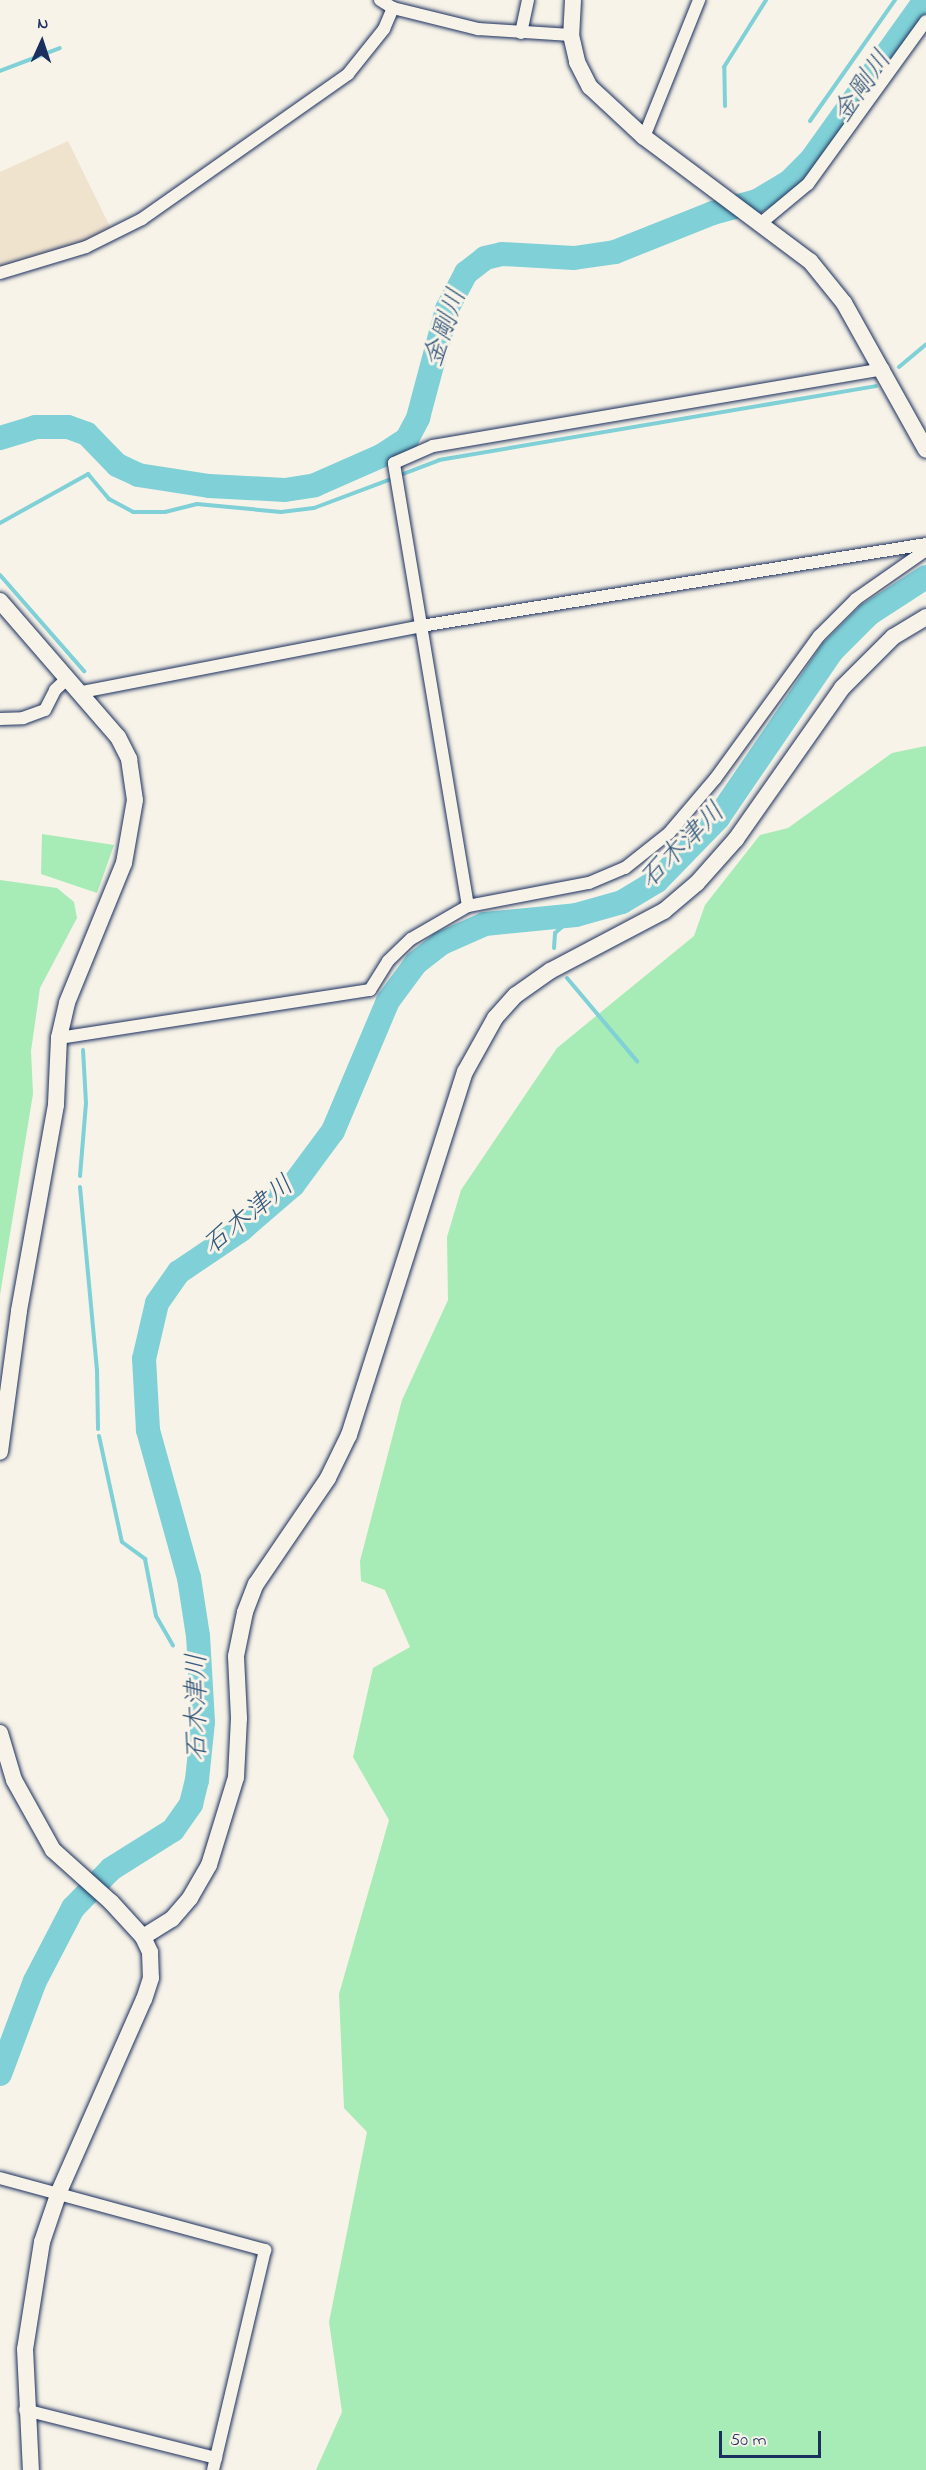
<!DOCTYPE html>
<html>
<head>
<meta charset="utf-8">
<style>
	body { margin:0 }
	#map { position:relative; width:926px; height:2470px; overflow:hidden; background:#f7f3e8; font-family:"Indie Flower","Klee One",sans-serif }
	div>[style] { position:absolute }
	.built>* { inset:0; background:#f0e3ce }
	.green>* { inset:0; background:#a7ebb6 }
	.stream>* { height:4px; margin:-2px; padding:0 2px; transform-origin:2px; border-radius:2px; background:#7fd0d7 }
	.river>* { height:24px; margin:-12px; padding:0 12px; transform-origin:12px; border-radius:12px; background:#7fd0d7 }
	.roads { filter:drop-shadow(0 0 2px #1b2f5e) drop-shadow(0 0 2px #1b2f5e) }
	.street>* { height:12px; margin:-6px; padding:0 6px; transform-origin:6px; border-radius:6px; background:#f7f3e8 }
	.secondary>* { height:16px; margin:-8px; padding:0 8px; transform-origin:8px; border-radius:8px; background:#f7f3e8 }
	span { translate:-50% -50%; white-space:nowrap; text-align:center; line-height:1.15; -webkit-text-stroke:6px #f7f3e8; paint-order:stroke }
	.water-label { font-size:27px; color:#34577c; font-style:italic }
	.north { position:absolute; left:12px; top:12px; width:60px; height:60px; -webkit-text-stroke:4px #f7f3e8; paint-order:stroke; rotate:3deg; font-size:16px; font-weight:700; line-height:24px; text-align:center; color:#1b2f5e }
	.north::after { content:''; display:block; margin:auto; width:21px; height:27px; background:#1b2f5e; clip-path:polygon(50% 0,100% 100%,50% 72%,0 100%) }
	.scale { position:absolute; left:719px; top:2431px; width:102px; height:27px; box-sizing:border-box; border:3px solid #1b2f5e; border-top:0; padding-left:8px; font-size:18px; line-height:21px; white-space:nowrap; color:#1b2f5e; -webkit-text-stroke:4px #f7f3e8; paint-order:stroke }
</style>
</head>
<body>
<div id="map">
	<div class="built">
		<i style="clip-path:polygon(68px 141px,116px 239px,0 277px,0 172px)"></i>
	</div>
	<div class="green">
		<i style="clip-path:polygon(926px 746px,926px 2470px,316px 2470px,342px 2412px,329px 2322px,367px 2132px,344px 2108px,339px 1994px,389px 1820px,353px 1757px,373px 1668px,410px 1647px,385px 1590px,361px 1581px,360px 1561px,402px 1400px,448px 1300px,447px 1237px,461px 1190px,557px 1048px,694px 936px,705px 905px,760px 835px,788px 828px,892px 753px)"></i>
		<i style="clip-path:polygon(42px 834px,114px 845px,97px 893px,41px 874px)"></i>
		<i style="clip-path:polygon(0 880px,57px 888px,74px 902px,77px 918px,40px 988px,31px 1051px,33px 1094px,0 1295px)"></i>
	</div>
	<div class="stream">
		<i style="left:911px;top:20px;width:9px;rotate:54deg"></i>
		<i style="left:0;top:71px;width:64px;rotate:-21deg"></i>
		<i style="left:725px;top:106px;width:39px;rotate:-91deg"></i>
		<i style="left:724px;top:67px;width:79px;rotate:-57.9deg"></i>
		<i style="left:810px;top:121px;width:148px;rotate:-54.9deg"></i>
		<i style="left:899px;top:367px;width:35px;rotate:-40deg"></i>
		<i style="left:403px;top:474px;width:39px;rotate:-21deg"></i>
		<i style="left:439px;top:460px;width:443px;rotate:-9.6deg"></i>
		<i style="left:0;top:523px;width:101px;rotate:-29.1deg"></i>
		<i style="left:88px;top:474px;width:33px;rotate:50deg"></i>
		<i style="left:109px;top:499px;width:27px;rotate:28deg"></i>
		<i style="left:133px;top:512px;width:32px"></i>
		<i style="left:165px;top:512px;width:33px;rotate:-14deg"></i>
		<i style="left:197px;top:504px;width:84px;rotate:5.4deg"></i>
		<i style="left:281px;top:512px;width:33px;rotate:-7deg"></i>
		<i style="left:314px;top:508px;width:80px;rotate:-20.5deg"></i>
		<i style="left:0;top:575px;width:128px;rotate:48.8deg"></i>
		<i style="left:554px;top:948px;width:15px;rotate:-86deg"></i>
		<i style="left:555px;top:933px;width:28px;rotate:-41deg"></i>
		<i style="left:567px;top:978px;width:109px;rotate:49.9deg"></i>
		<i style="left:80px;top:1176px;width:73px;rotate:-85.3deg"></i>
		<i style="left:86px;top:1103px;width:53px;rotate:-93.2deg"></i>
		<i style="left:80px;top:1187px;width:184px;rotate:84.7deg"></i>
		<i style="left:97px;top:1370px;width:59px;rotate:89deg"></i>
		<i style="left:99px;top:1436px;width:108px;rotate:77.8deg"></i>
		<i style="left:122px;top:1542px;width:29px;rotate:36deg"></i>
		<i style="left:145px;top:1559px;width:58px;rotate:79.1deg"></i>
		<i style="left:156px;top:1616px;width:34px;rotate:60deg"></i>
	</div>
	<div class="river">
		<i style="left:0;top:438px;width:37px;rotate:-17deg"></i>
		<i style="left:35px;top:427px;width:33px"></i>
		<i style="left:68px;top:427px;width:20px;rotate:20deg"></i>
		<i style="left:87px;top:434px;width:43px;rotate:45.9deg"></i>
		<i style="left:117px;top:465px;width:23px;rotate:25deg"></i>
		<i style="left:138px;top:475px;width:72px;rotate:8.8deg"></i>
		<i style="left:209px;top:486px;width:76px;rotate:3deg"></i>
		<i style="left:285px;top:490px;width:30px;rotate:-9deg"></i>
		<i style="left:315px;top:485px;width:72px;rotate:-23.7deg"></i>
		<i style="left:381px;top:456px;width:31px;rotate:-33deg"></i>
		<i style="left:407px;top:439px;width:24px;rotate:-62deg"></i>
		<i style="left:418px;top:418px;width:113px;rotate:-75.1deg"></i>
		<i style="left:447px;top:309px;width:41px;rotate:-62.2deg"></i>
		<i style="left:466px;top:273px;width:24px;rotate:-38deg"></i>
		<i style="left:485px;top:258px;width:17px;rotate:-13deg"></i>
		<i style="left:502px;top:254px;width:72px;rotate:3.2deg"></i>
		<i style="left:574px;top:258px;width:41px;rotate:-8.3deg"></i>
		<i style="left:615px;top:252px;width:105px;rotate:-21.7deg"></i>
		<i style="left:713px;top:213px;width:46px;rotate:-15.3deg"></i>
		<i style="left:757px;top:201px;width:37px;rotate:-31deg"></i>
		<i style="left:789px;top:182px;width:31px;rotate:-45deg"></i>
		<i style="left:811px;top:160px;width:196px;rotate:-54.5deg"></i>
		<i style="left:0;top:2074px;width:99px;rotate:-69.4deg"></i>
		<i style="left:35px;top:1981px;width:82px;rotate:-62.5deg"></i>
		<i style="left:73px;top:1908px;width:54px;rotate:-45.7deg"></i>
		<i style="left:111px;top:1869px;width:73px;rotate:-32.2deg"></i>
		<i style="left:173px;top:1830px;width:32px;rotate:-55deg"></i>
		<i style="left:191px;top:1804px;width:25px;rotate:-76deg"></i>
		<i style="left:197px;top:1780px;width:58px;rotate:-84.1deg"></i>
		<i style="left:203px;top:1722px;width:86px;rotate:-93.3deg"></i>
		<i style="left:198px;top:1636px;width:59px;rotate:-98.8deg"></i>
		<i style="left:189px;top:1578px;width:154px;rotate:-105.5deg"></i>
		<i style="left:148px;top:1430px;width:71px;rotate:-93.2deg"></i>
		<i style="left:144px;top:1359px;width:57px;rotate:-76.9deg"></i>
		<i style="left:157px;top:1303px;width:38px;rotate:-55deg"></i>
		<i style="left:179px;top:1272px;width:75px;rotate:-34.1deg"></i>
		<i style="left:241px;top:1230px;width:69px;rotate:-40.9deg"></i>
		<i style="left:293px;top:1185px;width:67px;rotate:-53.5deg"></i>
		<i style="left:333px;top:1131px;width:141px;rotate:-67.1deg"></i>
		<i style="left:388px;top:1001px;width:47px;rotate:-53.6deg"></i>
		<i style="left:416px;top:963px;width:33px;rotate:-38deg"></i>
		<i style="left:442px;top:943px;width:47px;rotate:-23.8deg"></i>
		<i style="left:485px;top:924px;width:91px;rotate:-5.6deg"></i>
		<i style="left:576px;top:915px;width:48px;rotate:-15.8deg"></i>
		<i style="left:622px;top:902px;width:41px;rotate:-31deg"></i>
		<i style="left:657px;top:881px;width:88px;rotate:-45.9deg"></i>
		<i style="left:718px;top:818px;width:202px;rotate:-55.7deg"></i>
		<i style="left:832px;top:651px;width:52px;rotate:-45deg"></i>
		<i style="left:869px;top:614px;width:68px;rotate:-33deg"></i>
	</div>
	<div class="roads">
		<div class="street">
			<i style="left:380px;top:0;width:15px;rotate:32deg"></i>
			<i style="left:393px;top:8px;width:88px;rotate:13.9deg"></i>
			<i style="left:478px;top:29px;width:93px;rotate:3.7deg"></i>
			<i style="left:521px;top:33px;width:34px;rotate:-78deg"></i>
			<i style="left:644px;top:137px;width:148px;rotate:-68.1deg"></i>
			<i style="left:761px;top:223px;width:61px;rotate:-39.7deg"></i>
			<i style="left:808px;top:184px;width:201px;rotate:-54.1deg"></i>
			<i style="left:0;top:273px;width:90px;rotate:-16.8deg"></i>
			<i style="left:86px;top:247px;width:63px;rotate:-26.6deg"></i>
			<i style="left:142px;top:219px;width:252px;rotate:-35.1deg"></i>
			<i style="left:348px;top:74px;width:58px;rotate:-51.3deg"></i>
			<i style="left:384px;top:29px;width:23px;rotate:-67deg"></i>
			<i style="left:82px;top:692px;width:345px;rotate:-11deg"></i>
			<i style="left:421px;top:626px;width:512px;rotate:-9.22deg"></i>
			<i style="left:0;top:719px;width:23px;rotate:-2deg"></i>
			<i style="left:23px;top:718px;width:23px;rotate:-20deg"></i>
			<i style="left:45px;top:710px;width:22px;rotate:-63deg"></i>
			<i style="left:55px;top:690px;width:18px;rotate:-43deg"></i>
			<i style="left:468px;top:906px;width:449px;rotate:-99.5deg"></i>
			<i style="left:394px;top:463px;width:43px;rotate:-23.6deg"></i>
			<i style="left:433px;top:446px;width:457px;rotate:-9.7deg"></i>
			<i style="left:59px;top:1038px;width:315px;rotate:-8.8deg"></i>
			<i style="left:370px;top:990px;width:34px;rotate:-58deg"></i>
			<i style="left:388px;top:961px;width:32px;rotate:-44deg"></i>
			<i style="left:411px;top:939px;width:66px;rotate:-30.1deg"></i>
			<i style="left:468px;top:906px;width:123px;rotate:-10.8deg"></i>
			<i style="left:589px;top:883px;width:39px;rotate:-23deg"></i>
			<i style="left:625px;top:868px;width:56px;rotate:-38.5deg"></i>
			<i style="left:669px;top:833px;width:71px;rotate:-49.6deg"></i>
			<i style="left:715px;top:779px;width:177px;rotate:-54deg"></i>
			<i style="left:819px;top:636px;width:52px;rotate:-45deg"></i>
			<i style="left:856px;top:599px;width:85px;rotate:-35deg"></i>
			<i style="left:0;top:2178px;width:275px;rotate:15.2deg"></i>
			<i style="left:265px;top:2250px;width:226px;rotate:103.3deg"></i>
			<i style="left:25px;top:2410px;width:197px;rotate:14.1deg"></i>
		</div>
		<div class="secondary">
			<i style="left:573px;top:0;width:35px;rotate:93deg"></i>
			<i style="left:571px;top:35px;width:28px;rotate:77deg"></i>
			<i style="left:577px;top:62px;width:28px;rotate:63deg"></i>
			<i style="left:590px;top:87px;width:74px;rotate:42.8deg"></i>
			<i style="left:644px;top:137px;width:207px;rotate:36.8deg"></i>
			<i style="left:810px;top:261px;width:54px;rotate:51deg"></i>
			<i style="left:844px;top:303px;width:168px;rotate:60.8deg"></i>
			<i style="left:0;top:601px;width:180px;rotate:49.1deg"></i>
			<i style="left:118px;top:737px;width:25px;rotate:63deg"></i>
			<i style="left:129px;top:759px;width:41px;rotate:81.7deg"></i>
			<i style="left:135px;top:800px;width:64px;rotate:99.9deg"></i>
			<i style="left:124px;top:863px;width:151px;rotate:112.2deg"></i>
			<i style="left:67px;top:1003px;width:36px;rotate:103deg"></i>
			<i style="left:59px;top:1038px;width:67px;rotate:92.6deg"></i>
			<i style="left:56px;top:1105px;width:209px;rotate:100.2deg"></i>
			<i style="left:19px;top:1311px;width:142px;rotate:97.7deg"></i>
			<i style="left:0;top:1733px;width:49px;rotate:73.4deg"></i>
			<i style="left:14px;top:1780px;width:80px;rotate:60.9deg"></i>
			<i style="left:53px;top:1850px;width:78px;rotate:41.9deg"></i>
			<i style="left:111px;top:1902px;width:47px;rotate:47.6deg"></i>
			<i style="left:143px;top:1937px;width:17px;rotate:65deg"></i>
			<i style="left:150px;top:1952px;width:26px;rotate:88deg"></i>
			<i style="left:151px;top:1978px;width:22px;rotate:108deg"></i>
			<i style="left:144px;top:1999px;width:211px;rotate:113.8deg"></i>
			<i style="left:59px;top:2192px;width:53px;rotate:108.8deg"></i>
			<i style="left:42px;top:2242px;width:108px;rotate:99deg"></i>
			<i style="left:25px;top:2349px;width:121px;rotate:87.2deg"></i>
			<i style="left:143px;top:1937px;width:34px;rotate:-32deg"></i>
			<i style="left:172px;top:1919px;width:28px;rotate:-49deg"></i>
			<i style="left:190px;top:1898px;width:38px;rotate:-60deg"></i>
			<i style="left:209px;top:1865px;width:92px;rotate:-72.9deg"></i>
			<i style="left:236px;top:1777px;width:59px;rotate:-87.1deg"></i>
			<i style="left:239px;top:1718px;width:62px;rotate:-92.8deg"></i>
			<i style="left:236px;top:1656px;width:45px;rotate:-78.4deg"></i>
			<i style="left:245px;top:1612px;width:30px;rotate:-69deg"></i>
			<i style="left:256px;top:1584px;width:128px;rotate:-55.8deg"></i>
			<i style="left:328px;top:1478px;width:48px;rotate:-64deg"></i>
			<i style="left:349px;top:1435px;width:381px;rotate:-72.3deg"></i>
			<i style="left:465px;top:1072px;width:62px;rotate:-60.9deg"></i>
			<i style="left:495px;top:1018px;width:31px;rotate:-48deg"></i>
			<i style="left:516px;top:995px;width:42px;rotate:-35.2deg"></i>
			<i style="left:550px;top:971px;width:129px;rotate:-27.8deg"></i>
			<i style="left:664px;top:911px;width:43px;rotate:-40.3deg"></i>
			<i style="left:697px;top:883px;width:59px;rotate:-48.4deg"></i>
			<i style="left:736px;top:839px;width:184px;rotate:-54.9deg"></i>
			<i style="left:842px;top:688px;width:72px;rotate:-45deg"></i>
			<i style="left:893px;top:637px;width:39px;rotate:-31deg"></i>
		</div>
	</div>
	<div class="water-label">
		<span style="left:863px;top:87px;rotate:-55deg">金剛川</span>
		<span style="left:446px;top:328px;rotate:-71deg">金剛川</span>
		<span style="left:683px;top:846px;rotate:-45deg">石木津川</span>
		<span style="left:249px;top:1216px;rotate:-39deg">石木津川</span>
		<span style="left:198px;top:1707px;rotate:-90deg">石木津川</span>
	</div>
	<div class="north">N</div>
	<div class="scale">50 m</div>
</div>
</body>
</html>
